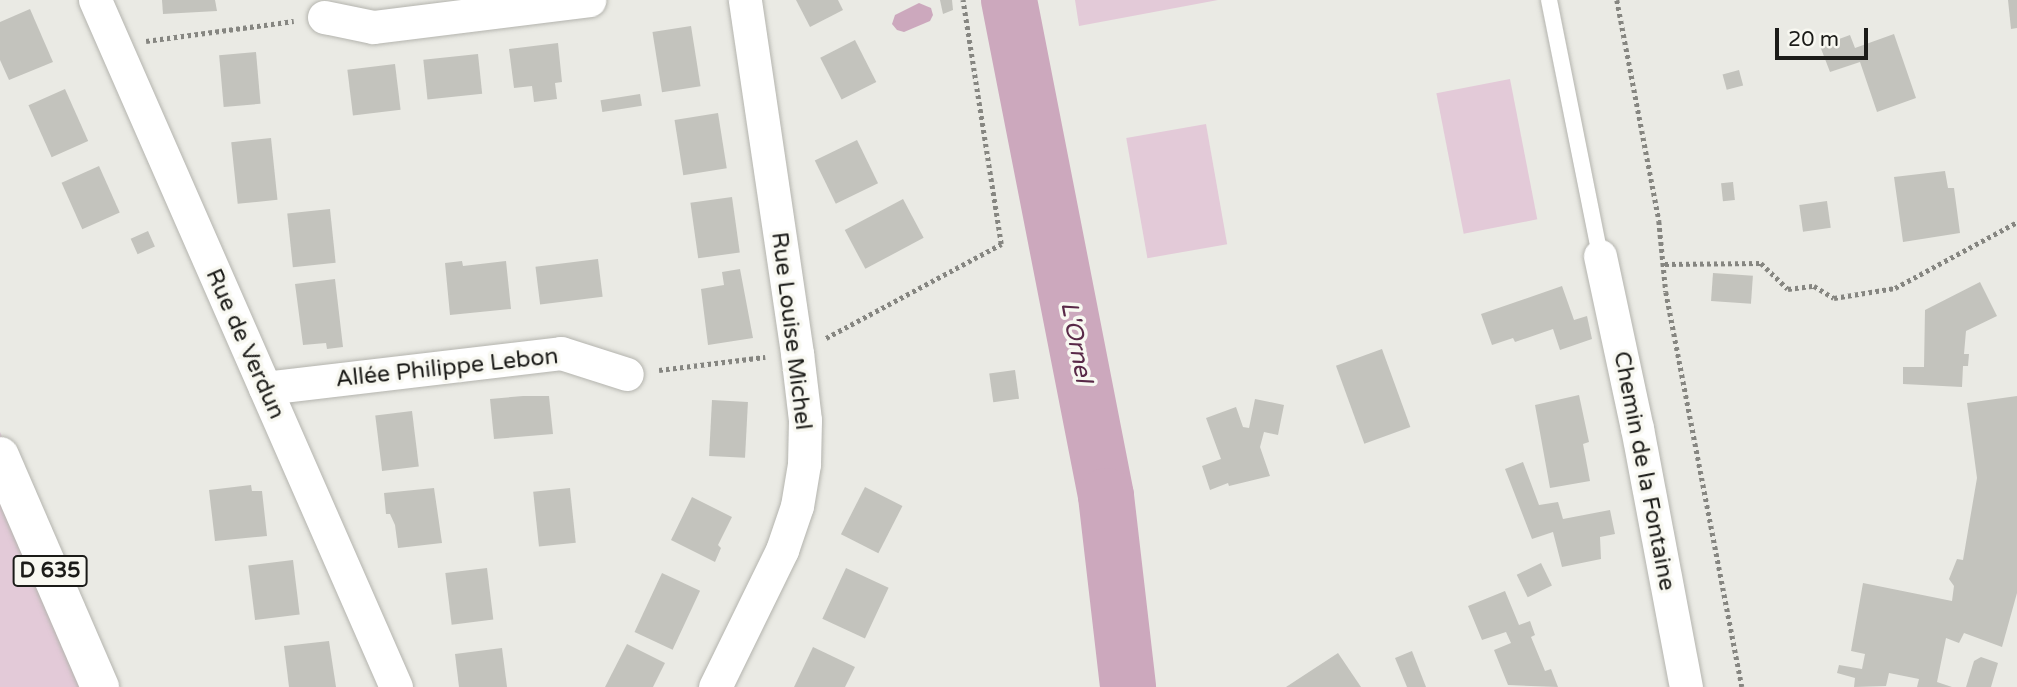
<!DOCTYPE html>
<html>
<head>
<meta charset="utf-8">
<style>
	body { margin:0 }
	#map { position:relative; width:2017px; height:687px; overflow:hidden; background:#eaeae4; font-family:"Varela Round",sans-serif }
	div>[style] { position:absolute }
	.green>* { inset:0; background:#e3cad8; transform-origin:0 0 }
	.water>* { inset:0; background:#cca8bd }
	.river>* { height:56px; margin:-28px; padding:0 28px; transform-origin:28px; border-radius:28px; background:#cca8bd }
	.building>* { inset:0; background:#c3c3bd; transform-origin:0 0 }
	.path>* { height:4.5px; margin-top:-2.25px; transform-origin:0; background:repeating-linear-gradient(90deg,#868681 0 3.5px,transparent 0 7px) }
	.roads { filter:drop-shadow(0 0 2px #b4b4ae) drop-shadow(0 0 2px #b4b4ae) }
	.lane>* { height:16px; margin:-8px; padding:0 8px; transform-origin:8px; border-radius:8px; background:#fff }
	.street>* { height:33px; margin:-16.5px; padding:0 16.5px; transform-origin:16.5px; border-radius:16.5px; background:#fff }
	.primary>* { height:38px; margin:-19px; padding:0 19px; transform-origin:19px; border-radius:19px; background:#fff }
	span { translate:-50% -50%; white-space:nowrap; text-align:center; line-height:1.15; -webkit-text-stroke:7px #f8f8f1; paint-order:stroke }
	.shield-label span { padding:2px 5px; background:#f8f8f1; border:2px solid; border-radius:5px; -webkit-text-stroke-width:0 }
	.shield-label { font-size:21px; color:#1b1b18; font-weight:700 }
	.street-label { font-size:23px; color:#1b1b18 }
	.water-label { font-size:24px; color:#592948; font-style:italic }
	.scale { position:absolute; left:1775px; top:28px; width:93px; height:32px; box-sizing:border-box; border:4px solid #1b1b18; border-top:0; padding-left:9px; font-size:21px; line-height:24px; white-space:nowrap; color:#1b1b18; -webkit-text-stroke:5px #f8f8f1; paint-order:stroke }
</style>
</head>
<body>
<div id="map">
	<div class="green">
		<i style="clip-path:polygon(1075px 0,1218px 0,1079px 26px)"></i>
		<i style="left:1510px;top:79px;width:143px;height:75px;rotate:79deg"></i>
		<i style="left:1206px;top:124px;width:122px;height:81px;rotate:80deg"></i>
		<i style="clip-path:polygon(0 432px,111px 687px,0 687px)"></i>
	</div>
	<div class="water">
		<i style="clip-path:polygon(919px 3px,931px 8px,933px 15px,930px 21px,904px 32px,897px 30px,892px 24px,895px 15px)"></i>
	</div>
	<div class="river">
		<i style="left:1009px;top:0;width:505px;rotate:78.93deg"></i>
		<i style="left:1106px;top:496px;width:192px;rotate:83.4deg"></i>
	</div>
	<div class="building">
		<i style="clip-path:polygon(162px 0,215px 0,217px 11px,163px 14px)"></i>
		<i style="clip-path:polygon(796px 0,838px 0,843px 10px,810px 27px)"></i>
		<i style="clip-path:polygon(940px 0,952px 0,953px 10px,943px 14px)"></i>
		<i style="clip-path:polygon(2008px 0,2017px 0,2017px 28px,2011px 29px)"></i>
		<i style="clip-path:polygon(30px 9px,53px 62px,9px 80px,0 60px,0 22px)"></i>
		<i style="left:691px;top:26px;width:61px;height:39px;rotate:81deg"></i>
		<i style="clip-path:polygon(1894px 34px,1916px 98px,1877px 112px,1860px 62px,1830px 72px,1820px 46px,1850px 35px,1855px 48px)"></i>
		<i style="left:855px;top:40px;width:47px;height:39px;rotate:63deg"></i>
		<i style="clip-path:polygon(558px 43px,562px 82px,555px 83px,557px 99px,534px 102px,532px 86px,514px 88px,509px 49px)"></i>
		<i style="left:256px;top:52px;width:52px;height:37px;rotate:85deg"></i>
		<i style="left:478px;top:54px;width:40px;height:55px;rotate:84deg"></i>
		<i style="left:395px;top:64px;width:46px;height:48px;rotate:83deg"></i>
		<i style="left:1739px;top:70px;width:16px;height:17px;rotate:75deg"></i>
		<i style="left:65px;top:89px;width:57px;height:40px;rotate:66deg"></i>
		<i style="left:640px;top:94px;width:12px;height:40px;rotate:81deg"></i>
		<i style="left:718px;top:113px;width:56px;height:44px;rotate:81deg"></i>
		<i style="left:271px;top:138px;width:62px;height:40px;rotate:84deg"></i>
		<i style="left:857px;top:140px;width:48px;height:47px;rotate:64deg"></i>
		<i style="left:99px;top:166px;width:51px;height:41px;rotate:66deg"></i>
		<i style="clip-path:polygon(1945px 171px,1948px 188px,1954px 188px,1960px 233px,1903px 242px,1894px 177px)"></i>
		<i style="left:1733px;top:182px;width:18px;height:12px;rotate:84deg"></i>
		<i style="left:732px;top:197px;width:56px;height:42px;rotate:82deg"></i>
		<i style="left:903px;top:199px;width:44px;height:66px;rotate:62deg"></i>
		<i style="left:1827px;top:201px;width:27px;height:28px;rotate:82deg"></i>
		<i style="left:330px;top:209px;width:54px;height:43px;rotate:84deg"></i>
		<i style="left:148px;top:231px;width:17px;height:19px;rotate:66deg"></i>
		<i style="left:598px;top:259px;width:38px;height:63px;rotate:83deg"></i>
		<i style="clip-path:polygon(462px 261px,463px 266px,506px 261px,511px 309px,450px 315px,445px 263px)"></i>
		<i style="clip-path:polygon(740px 269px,753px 338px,708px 345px,701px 289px,724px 285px,722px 272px)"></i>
		<i style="left:1713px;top:273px;width:40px;height:28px;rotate:4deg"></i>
		<i style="clip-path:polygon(335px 279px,343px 347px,327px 349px,326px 343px,303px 345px,295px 284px)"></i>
		<i style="clip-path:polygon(1980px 282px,1997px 316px,1966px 331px,1964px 354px,1969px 354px,1968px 366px,1963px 366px,1962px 387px,1903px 384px,1903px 367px,1924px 367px,1925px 310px)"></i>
		<i style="clip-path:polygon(1562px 286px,1574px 320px,1587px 316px,1592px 339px,1560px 350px,1553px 329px,1515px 342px,1513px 338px,1492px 345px,1481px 314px)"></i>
		<i style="left:1382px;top:349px;width:83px;height:49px;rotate:70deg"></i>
		<i style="left:1015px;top:370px;width:29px;height:26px;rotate:82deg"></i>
		<i style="clip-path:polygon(1579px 395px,1589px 442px,1583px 444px,1590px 481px,1550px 488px,1535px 405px)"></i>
		<i style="clip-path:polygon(523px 396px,549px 396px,553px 434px,494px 439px,490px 399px)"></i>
		<i style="clip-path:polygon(2017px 396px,2017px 593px,2002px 647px,1964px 633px,1959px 643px,1946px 638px,1937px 682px,1952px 687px,1917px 687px,1919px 679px,1889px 673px,1886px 686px,1854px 687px,1855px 678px,1837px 673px,1839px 665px,1862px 669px,1865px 654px,1851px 651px,1863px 583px,1952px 601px,1954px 586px,1949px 579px,1957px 559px,1963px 560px,1977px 478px,1967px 403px)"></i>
		<i style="clip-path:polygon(1255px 399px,1284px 405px,1278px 435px,1264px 432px,1260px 447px,1270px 476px,1229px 486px,1228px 483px,1210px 490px,1202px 466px,1221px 459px,1206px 418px,1236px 407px,1243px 427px,1249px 428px)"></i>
		<i style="left:712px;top:400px;width:36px;height:56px;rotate:3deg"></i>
		<i style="left:412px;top:411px;width:56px;height:37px;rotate:83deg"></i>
		<i style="clip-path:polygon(1523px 462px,1539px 505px,1558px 502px,1563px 519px,1610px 510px,1615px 534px,1600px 537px,1601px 559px,1562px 567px,1553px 532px,1532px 539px,1505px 469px)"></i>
		<i style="clip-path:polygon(251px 485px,252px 491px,262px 491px,267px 536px,215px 541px,209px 490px)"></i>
		<i style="left:865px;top:487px;width:42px;height:53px;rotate:27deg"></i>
		<i style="clip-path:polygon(434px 488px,442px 543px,398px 548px,395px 525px,390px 514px,386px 514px,384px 493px)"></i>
		<i style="left:570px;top:488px;width:55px;height:37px;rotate:84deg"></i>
		<i style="clip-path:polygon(692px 497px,732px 517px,718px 545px,721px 548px,715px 562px,671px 540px)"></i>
		<i style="left:293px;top:560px;width:55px;height:45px;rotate:83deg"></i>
		<i style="left:1541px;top:563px;width:25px;height:27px;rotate:64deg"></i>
		<i style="left:487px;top:568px;width:52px;height:42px;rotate:83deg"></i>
		<i style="left:846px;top:568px;width:47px;height:56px;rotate:25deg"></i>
		<i style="left:662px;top:573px;width:42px;height:65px;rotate:25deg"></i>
		<i style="clip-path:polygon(1505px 591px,1519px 625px,1530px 621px,1535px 635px,1531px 637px,1545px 671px,1551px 669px,1558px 687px,1508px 685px,1494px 650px,1511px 643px,1506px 632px,1482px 640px,1468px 606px)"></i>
		<i style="clip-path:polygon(329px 641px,336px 687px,289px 687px,284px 646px)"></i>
		<i style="clip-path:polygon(627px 644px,665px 663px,653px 687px,605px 687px)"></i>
		<i style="clip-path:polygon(813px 647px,855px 667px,845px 687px,794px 687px)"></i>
		<i style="clip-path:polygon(502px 648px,507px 687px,459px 687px,455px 654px)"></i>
		<i style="clip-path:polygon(1412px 651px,1426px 687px,1407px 687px,1395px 658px)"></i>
		<i style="clip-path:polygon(1338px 653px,1361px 687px,1286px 687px)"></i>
		<i style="clip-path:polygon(1981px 657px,1998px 663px,1991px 687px,1966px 687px,1974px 661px)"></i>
	</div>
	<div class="path">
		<i style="left:1617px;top:0;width:225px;rotate:79.2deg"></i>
		<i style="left:1659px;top:221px;width:71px;rotate:84.4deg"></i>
		<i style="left:1666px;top:292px;width:402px;rotate:79.1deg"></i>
		<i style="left:146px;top:41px;width:149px;rotate:-7.7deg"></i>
		<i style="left:1665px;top:264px;width:96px;rotate:-0.6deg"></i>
		<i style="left:1761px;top:263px;width:37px;rotate:44deg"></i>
		<i style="left:1788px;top:289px;width:26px;rotate:-7deg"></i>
		<i style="left:1814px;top:286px;width:23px;rotate:31deg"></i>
		<i style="left:1834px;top:298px;width:62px;rotate:-9.3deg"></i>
		<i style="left:1895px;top:288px;width:139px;rotate:-28.4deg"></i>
		<i style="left:826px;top:338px;width:199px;rotate:-28.2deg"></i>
		<i style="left:1001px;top:244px;width:247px;rotate:-98.9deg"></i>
		<i style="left:659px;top:370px;width:107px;rotate:-7deg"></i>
	</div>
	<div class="roads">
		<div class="lane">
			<i style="left:1549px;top:0;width:261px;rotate:78.7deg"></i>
		</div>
		<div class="street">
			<i style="left:95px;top:0;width:750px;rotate:66.34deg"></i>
			<i style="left:324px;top:17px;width:50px;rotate:11.5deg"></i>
			<i style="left:373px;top:27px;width:218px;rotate:-7.1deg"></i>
			<i style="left:1600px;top:256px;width:176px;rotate:77.9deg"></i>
			<i style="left:1637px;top:428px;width:264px;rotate:79.3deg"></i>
			<i style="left:265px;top:388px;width:298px;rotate:-6.7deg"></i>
			<i style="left:561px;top:353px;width:69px;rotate:17.7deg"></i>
			<i style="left:715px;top:687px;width:153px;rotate:-63.9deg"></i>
			<i style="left:782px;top:550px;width:46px;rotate:-71.2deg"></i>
			<i style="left:797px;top:506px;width:43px;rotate:-80.5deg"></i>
			<i style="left:804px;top:464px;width:44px;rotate:-88.7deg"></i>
			<i style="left:805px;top:420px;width:67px;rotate:-96.8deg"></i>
			<i style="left:797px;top:353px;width:357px;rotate:-98.4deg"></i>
		</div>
		<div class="primary">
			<i style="left:0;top:456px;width:252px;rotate:66.6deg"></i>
		</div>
	</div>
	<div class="shield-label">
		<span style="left:50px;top:571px">D 635</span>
	</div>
	<div class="street-label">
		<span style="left:791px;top:331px;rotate:83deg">Rue Louise Michel</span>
		<span style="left:245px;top:344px;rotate:66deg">Rue de Verdun</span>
		<span style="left:447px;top:368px;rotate:-6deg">Allée Philippe Lebon</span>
		<span style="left:1644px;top:471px;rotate:79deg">Chemin de la Fontaine</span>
	</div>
	<div class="water-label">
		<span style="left:1076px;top:342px;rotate:79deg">L'Ornel</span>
	</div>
	<div class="scale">20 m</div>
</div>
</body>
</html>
